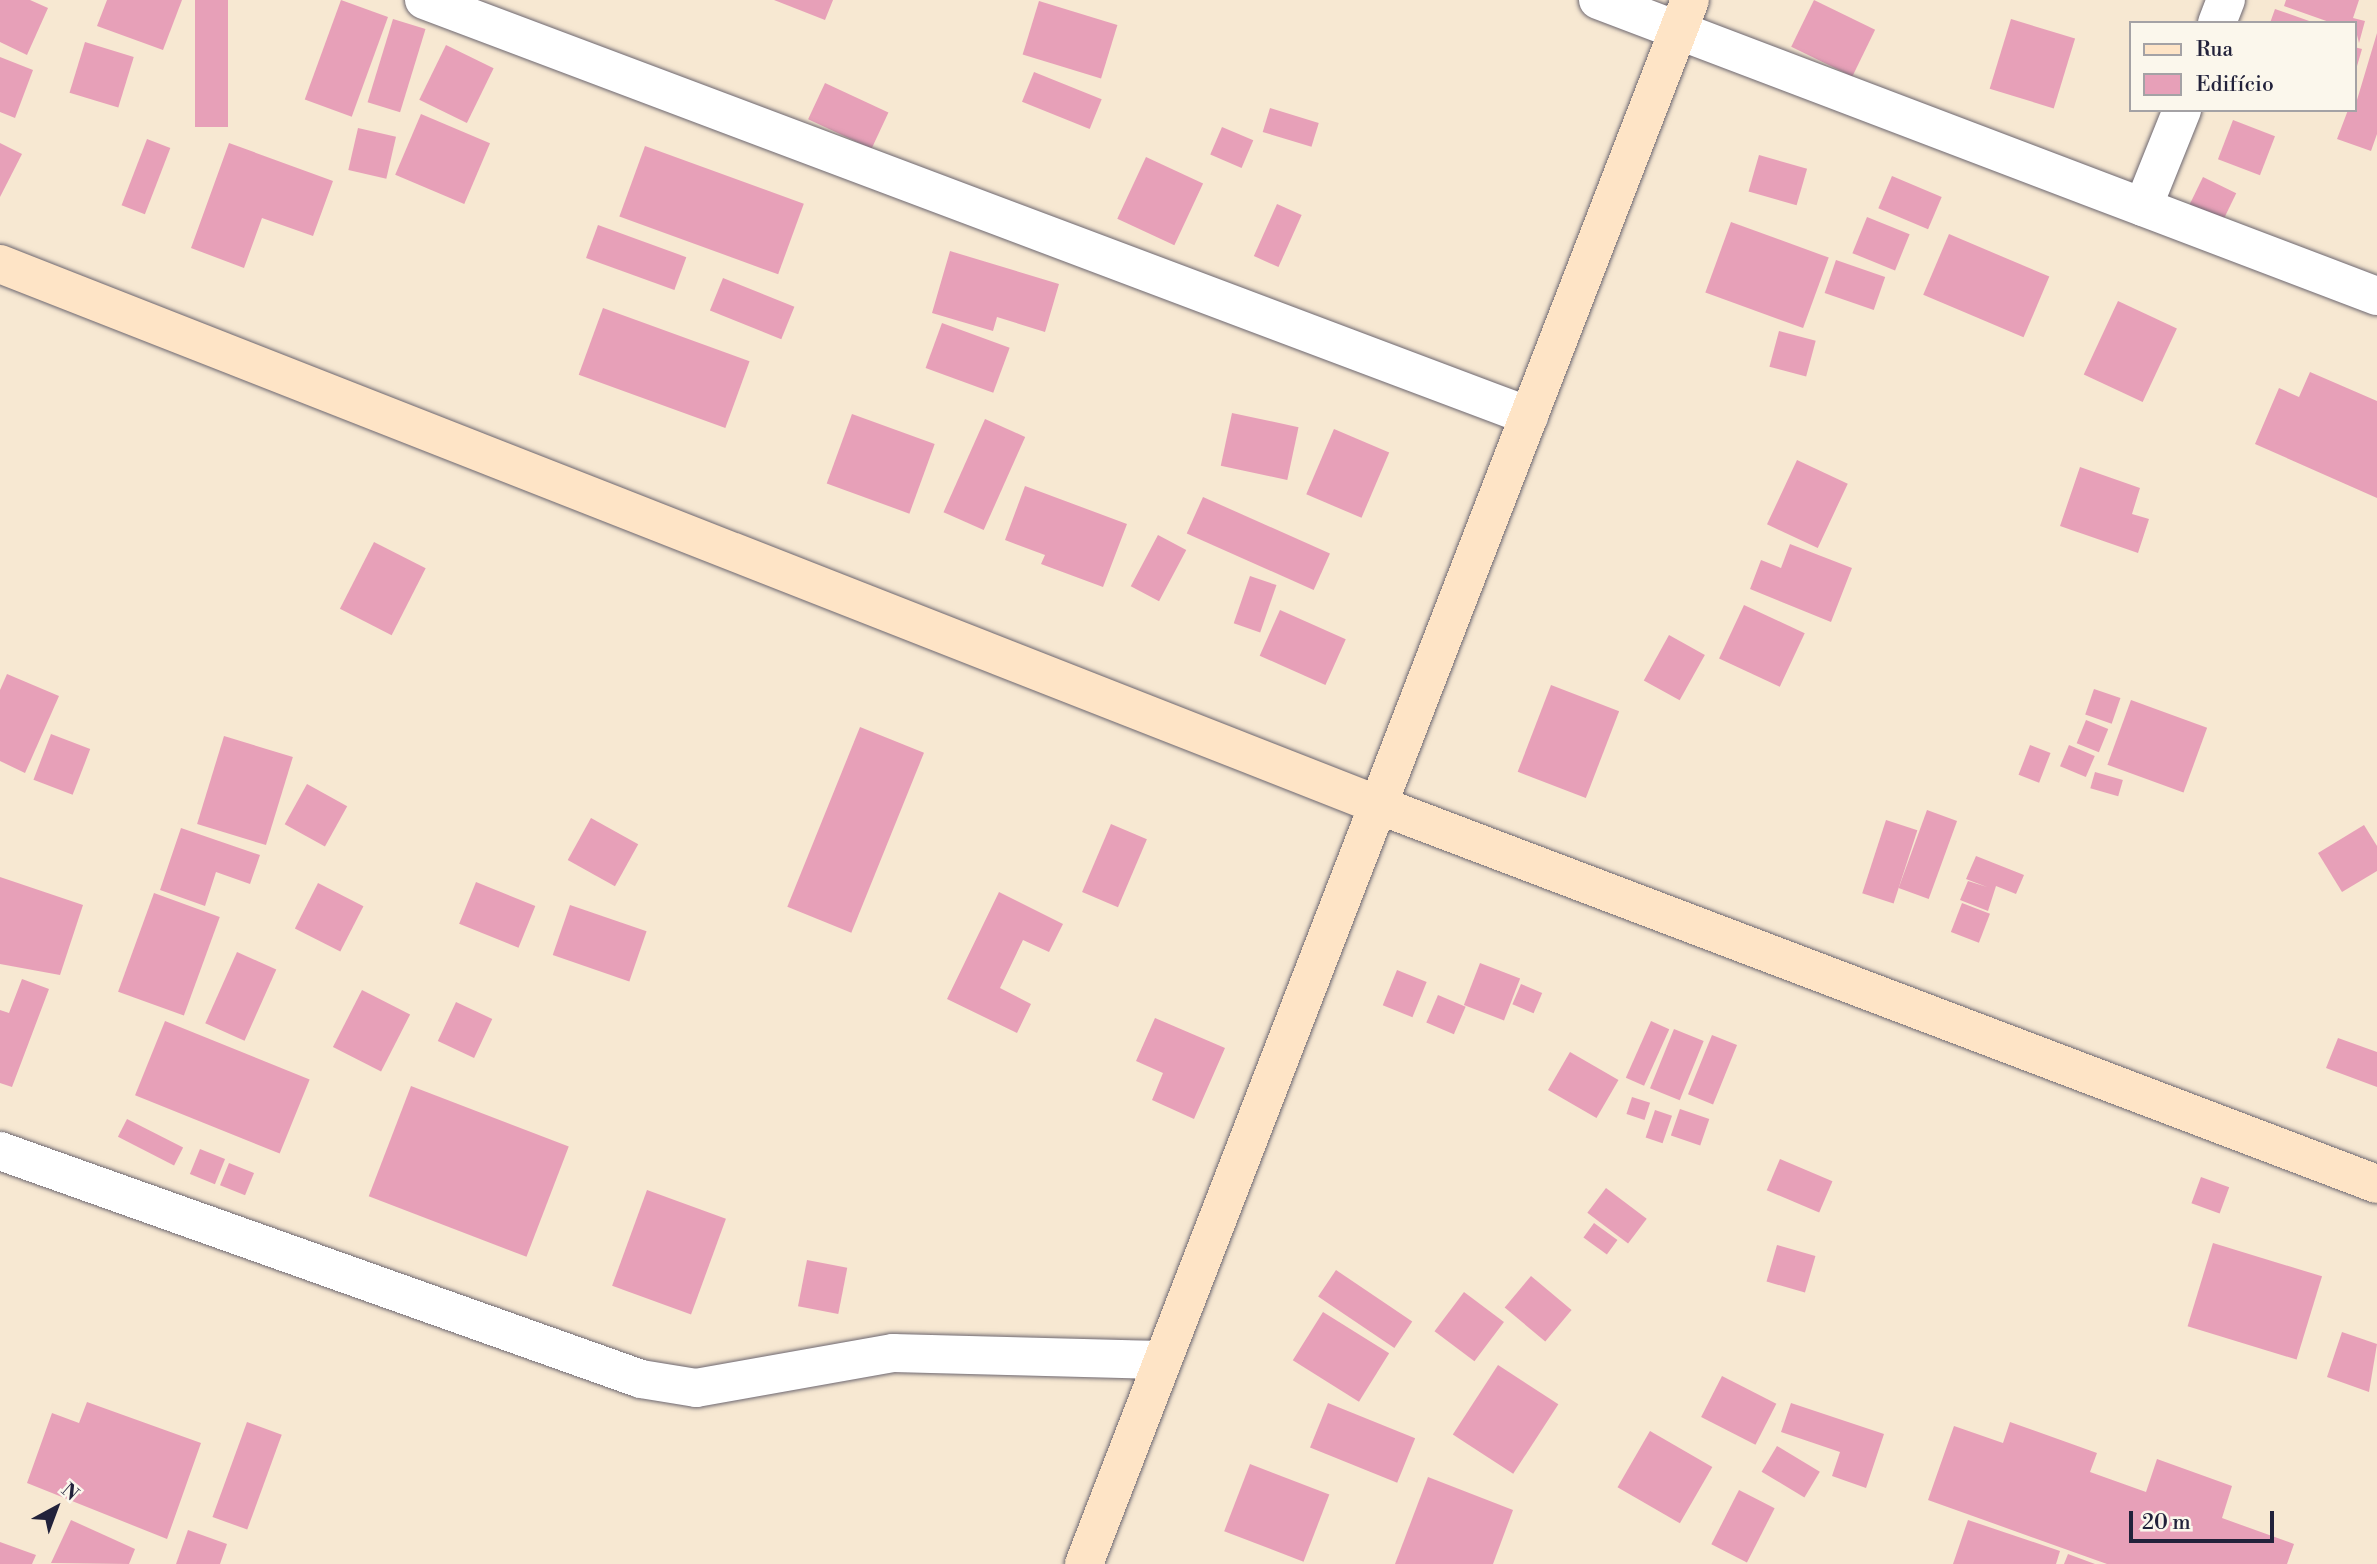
<!DOCTYPE html>
<html>
<head>
<meta charset="utf-8">
<style>
	body { margin:0 }
	#map { position:relative; width:2377px; height:1564px; overflow:hidden; background:#f7e8d2; font-family:"Libre Bodoni",serif }
	div>[style] { position:absolute }
	.building>* { inset:0; background:#e7a0b8; transform-origin:0 0 }
	.roads { filter:drop-shadow(0 0 2px #6d6770) drop-shadow(0 0 2px #6d6770) }
	.street>* { height:38px; margin:-19px; padding:0 19px; transform-origin:19px; border-radius:19px; background:#fff }
	.secondary>* { height:38px; margin:-19px; padding:0 19px; transform-origin:19px; border-radius:19px; background:#fee4c6 }
	span { translate:-50% -50%; white-space:nowrap; text-align:center; line-height:1.15; -webkit-text-stroke:7px #fbf7ec; paint-order:stroke }
	.legend { position:absolute; left:2129px; top:21px; width:228px; height:91px; box-sizing:border-box; background:#fbf7ec; border:2px solid #a4a2a5; margin:0; padding:9px 12px; list-style:none; font-size:21px; color:#22223b }
	.legend li { display:flex; align-items:center; gap:14px; height:35px }
	.legend b { width:35px; border:2px solid #a4a2a5 }
	.north { position:absolute; left:21px; top:1473px; width:70px; height:70px; -webkit-text-stroke:5px #fbf7ec; paint-order:stroke; rotate:41deg; font-size:19px; font-weight:700; line-height:28px; text-align:center; color:#22223b }
	.north::after { content:''; display:block; margin:auto; width:24px; height:32px; background:#22223b; clip-path:polygon(50% 0,100% 100%,50% 72%,0 100%) }
	.scale { position:absolute; left:2129px; top:1511px; width:145px; height:32px; box-sizing:border-box; border:4px solid #22223b; border-top:0; padding-left:9px; font-size:21px; line-height:24px; white-space:nowrap; color:#22223b; -webkit-text-stroke:5px #fbf7ec; paint-order:stroke }
</style>
</head>
<body>
<div id="map">
	<div class="building">
		<i style="clip-path:polygon(0 0,30px 0,48px 8px,27px 55px,0 42px)"></i>
		<i style="clip-path:polygon(107px 0,182px 0,163px 50px,97px 26px)"></i>
		<i style="left:195px;top:0;width:33px;height:127px"></i>
		<i style="left:341px;top:0;width:50px;height:106px;rotate:20deg"></i>
		<i style="clip-path:polygon(774px 0,833px 0,825px 20px)"></i>
		<i style="left:1814px;top:0;width:68px;height:52px;rotate:26deg"></i>
		<i style="clip-path:polygon(2286px 0,2359px 0,2353px 18px,2365px 21px,2359px 43px,2354px 23px,2332px 23px,2284px 6px)"></i>
		<i style="left:1039px;top:1px;width:82px;height:56px;rotate:17deg"></i>
		<i style="clip-path:polygon(2275px 9px,2312px 22px,2312px 23px,2270px 23px)"></i>
		<i style="left:393px;top:19px;width:34px;height:87px;rotate:17deg"></i>
		<i style="left:2011px;top:19px;width:67px;height:73px;rotate:17deg"></i>
		<i style="clip-path:polygon(2377px 33px,2377px 134px,2371px 151px,2337px 139px,2348px 110px,2354px 110px)"></i>
		<i style="left:85px;top:42px;width:51px;height:53px;rotate:17deg"></i>
		<i style="left:446px;top:45px;width:53px;height:61px;rotate:26deg"></i>
		<i style="clip-path:polygon(2354px 47px,2362px 49px,2355px 73px,2354px 73px)"></i>
		<i style="clip-path:polygon(0 57px,33px 70px,15px 118px,0 112px)"></i>
		<i style="left:1034px;top:72px;width:73px;height:32px;rotate:22deg"></i>
		<i style="left:825px;top:83px;width:70px;height:40px;rotate:25deg"></i>
		<i style="left:1270px;top:108px;width:51px;height:25px;rotate:17deg"></i>
		<i style="left:421px;top:114px;width:75px;height:66px;rotate:23deg"></i>
		<i style="left:2233px;top:120px;width:45px;height:42px;rotate:21deg"></i>
		<i style="left:1222px;top:127px;width:34px;height:30px;rotate:23deg"></i>
		<i style="left:358px;top:128px;width:39px;height:43px;rotate:13deg"></i>
		<i style="left:147px;top:139px;width:25px;height:71px;rotate:21deg"></i>
		<i style="clip-path:polygon(0 143px,22px 154px,0 197px)"></i>
		<i style="clip-path:polygon(229px 143px,333px 181px,313px 236px,262px 218px,244px 268px,191px 248px)"></i>
		<i style="left:645px;top:146px;width:169px;height:75px;rotate:20deg"></i>
		<i style="left:1759px;top:155px;width:50px;height:38px;rotate:16deg"></i>
		<i style="left:1146px;top:157px;width:63px;height:68px;rotate:25deg"></i>
		<i style="left:1892px;top:176px;width:54px;height:35px;rotate:23deg"></i>
		<i style="left:2203px;top:177px;width:37px;height:35px;rotate:26deg"></i>
		<i style="left:1277px;top:204px;width:27px;height:57px;rotate:24deg"></i>
		<i style="left:1867px;top:217px;width:46px;height:39px;rotate:22deg"></i>
		<i style="left:1731px;top:222px;width:104px;height:75px;rotate:20deg"></i>
		<i style="left:598px;top:225px;width:94px;height:35px;rotate:20deg"></i>
		<i style="left:1949px;top:234px;width:109px;height:66px;rotate:23deg"></i>
		<i style="clip-path:polygon(950px 251px,1059px 284px,1045px 332px,997px 317px,993px 331px,932px 313px)"></i>
		<i style="left:1836px;top:260px;width:52px;height:35px;rotate:19deg"></i>
		<i style="left:723px;top:278px;width:77px;height:35px;rotate:22deg"></i>
		<i style="left:2118px;top:301px;width:65px;height:81px;rotate:25deg"></i>
		<i style="left:603px;top:308px;width:156px;height:71px;rotate:20deg"></i>
		<i style="left:942px;top:323px;width:72px;height:48px;rotate:20deg"></i>
		<i style="left:1779px;top:331px;width:38px;height:37px;rotate:15deg"></i>
		<i style="clip-path:polygon(2310px 372px,2377px 401px,2377px 498px,2255px 444px,2279px 388px,2299px 397px)"></i>
		<i style="left:1232px;top:413px;width:68px;height:54px;rotate:12deg"></i>
		<i style="left:852px;top:414px;width:88px;height:74px;rotate:20deg"></i>
		<i style="left:985px;top:419px;width:44px;height:102px;rotate:24deg"></i>
		<i style="left:1334px;top:429px;width:60px;height:71px;rotate:23deg"></i>
		<i style="left:1797px;top:460px;width:56px;height:71px;rotate:25deg"></i>
		<i style="clip-path:polygon(2080px 467px,2140px 488px,2132px 514px,2149px 519px,2138px 553px,2060px 526px)"></i>
		<i style="clip-path:polygon(1025px 486px,1127px 524px,1103px 587px,1041px 564px,1045px 555px,1005px 540px)"></i>
		<i style="left:1203px;top:497px;width:139px;height:40px;rotate:24deg"></i>
		<i style="left:1158px;top:535px;width:32px;height:58px;rotate:28deg"></i>
		<i style="left:374px;top:542px;width:58px;height:75px;rotate:27deg"></i>
		<i style="clip-path:polygon(1790px 544px,1852px 568px,1831px 622px,1750px 589px,1761px 560px,1781px 568px)"></i>
		<i style="left:1250px;top:576px;width:28px;height:50px;rotate:19deg"></i>
		<i style="left:1744px;top:605px;width:67px;height:59px;rotate:25deg"></i>
		<i style="left:1280px;top:610px;width:72px;height:50px;rotate:24deg"></i>
		<i style="left:1669px;top:635px;width:41px;height:52px;rotate:29deg"></i>
		<i style="clip-path:polygon(7px 674px,59px 696px,25px 773px,0 761px,0 690px)"></i>
		<i style="left:1551px;top:685px;width:73px;height:93px;rotate:21deg"></i>
		<i style="left:2094px;top:689px;width:28px;height:27px;rotate:19deg"></i>
		<i style="left:2131px;top:700px;width:81px;height:69px;rotate:20deg"></i>
		<i style="left:2086px;top:720px;width:24px;height:25px;rotate:22deg"></i>
		<i style="left:860px;top:727px;width:69px;height:194px;rotate:22deg"></i>
		<i style="left:51px;top:734px;width:42px;height:49px;rotate:21deg"></i>
		<i style="left:224px;top:736px;width:72px;height:92px;rotate:17deg"></i>
		<i style="left:2030px;top:745px;width:22px;height:32px;rotate:21deg"></i>
		<i style="left:2069px;top:745px;width:28px;height:23px;rotate:23deg"></i>
		<i style="left:2095px;top:772px;width:29px;height:17px;rotate:16deg"></i>
		<i style="left:307px;top:784px;width:46px;height:46px;rotate:29deg"></i>
		<i style="left:1927px;top:810px;width:32px;height:83px;rotate:20deg"></i>
		<i style="left:591px;top:818px;width:54px;height:48px;rotate:29deg"></i>
		<i style="left:1886px;top:820px;width:33px;height:77px;rotate:18deg"></i>
		<i style="left:1111px;top:824px;width:39px;height:74px;rotate:23deg"></i>
		<i style="clip-path:polygon(2364px 825px,2377px 846px,2377px 871px,2342px 892px,2318px 853px)"></i>
		<i style="clip-path:polygon(181px 828px,260px 855px,250px 884px,216px 872px,205px 906px,160px 890px)"></i>
		<i style="clip-path:polygon(1976px 856px,2024px 875px,2016px 894px,1996px 886px,1988px 911px,1960px 900px,1968px 881px,1987px 887px,1966px 879px)"></i>
		<i style="clip-path:polygon(0 877px,83px 905px,60px 975px,0 964px)"></i>
		<i style="left:476px;top:882px;width:64px;height:45px;rotate:22deg"></i>
		<i style="left:318px;top:883px;width:51px;height:51px;rotate:27deg"></i>
		<i style="clip-path:polygon(999px 892px,1063px 924px,1049px 952px,1023px 940px,1000px 988px,1031px 1004px,1017px 1033px,947px 999px)"></i>
		<i style="left:154px;top:893px;width:70px;height:105px;rotate:20deg"></i>
		<i style="left:1962px;top:903px;width:30px;height:31px;rotate:21deg"></i>
		<i style="left:570px;top:905px;width:81px;height:53px;rotate:19deg"></i>
		<i style="left:237px;top:952px;width:43px;height:78px;rotate:24deg"></i>
		<i style="left:1480px;top:963px;width:43px;height:45px;rotate:21deg"></i>
		<i style="left:1397px;top:970px;width:32px;height:38px;rotate:22deg"></i>
		<i style="clip-path:polygon(22px 979px,49px 989px,12px 1087px,0 1083px,0 1010px,9px 1013px)"></i>
		<i style="left:1521px;top:984px;width:23px;height:22px;rotate:23deg"></i>
		<i style="left:362px;top:990px;width:54px;height:64px;rotate:27deg"></i>
		<i style="left:1438px;top:995px;width:30px;height:30px;rotate:23deg"></i>
		<i style="left:456px;top:1002px;width:40px;height:43px;rotate:25deg"></i>
		<i style="clip-path:polygon(1155px 1018px,1225px 1048px,1194px 1119px,1152px 1100px,1163px 1073px,1136px 1061px)"></i>
		<i style="left:165px;top:1021px;width:156px;height:80px;rotate:22deg"></i>
		<i style="left:1651px;top:1021px;width:20px;height:62px;rotate:24deg"></i>
		<i style="left:1674px;top:1029px;width:32px;height:64px;rotate:22deg"></i>
		<i style="left:1712px;top:1035px;width:27px;height:64px;rotate:22deg"></i>
		<i style="clip-path:polygon(2338px 1038px,2377px 1052px,2377px 1087px,2326px 1068px)"></i>
		<i style="left:1570px;top:1052px;width:56px;height:44px;rotate:30deg"></i>
		<i style="left:411px;top:1086px;width:169px;height:118px;rotate:21deg"></i>
		<i style="left:1632px;top:1097px;width:19px;height:18px;rotate:18deg"></i>
		<i style="left:1680px;top:1109px;width:31px;height:28px;rotate:19deg"></i>
		<i style="left:1655px;top:1110px;width:18px;height:29px;rotate:19deg"></i>
		<i style="left:127px;top:1119px;width:63px;height:20px;rotate:27deg"></i>
		<i style="left:200px;top:1149px;width:27px;height:27px;rotate:22deg"></i>
		<i style="left:1780px;top:1159px;width:57px;height:34px;rotate:23deg"></i>
		<i style="left:229px;top:1163px;width:27px;height:24px;rotate:22deg"></i>
		<i style="left:2201px;top:1177px;width:30px;height:28px;rotate:20deg"></i>
		<i style="left:1606px;top:1188px;width:51px;height:31px;rotate:37deg"></i>
		<i style="left:647px;top:1190px;width:84px;height:102px;rotate:20deg"></i>
		<i style="left:1594px;top:1223px;width:29px;height:18px;rotate:36deg"></i>
		<i style="left:2213px;top:1243px;width:114px;height:87px;rotate:17deg"></i>
		<i style="left:1777px;top:1245px;width:40px;height:38px;rotate:16deg"></i>
		<i style="left:807px;top:1260px;width:41px;height:47px;rotate:11deg"></i>
		<i style="left:1336px;top:1270px;width:92px;height:32px;rotate:34deg"></i>
		<i style="left:1531px;top:1276px;width:53px;height:41px;rotate:40deg"></i>
		<i style="left:1464px;top:1292px;width:50px;height:49px;rotate:37deg"></i>
		<i style="left:1323px;top:1312px;width:78px;height:57px;rotate:32deg"></i>
		<i style="clip-path:polygon(2342px 1332px,2377px 1344px,2369px 1392px,2327px 1377px)"></i>
		<i style="left:1498px;top:1365px;width:72px;height:83px;rotate:33deg"></i>
		<i style="left:1722px;top:1376px;width:61px;height:46px;rotate:27deg"></i>
		<i style="clip-path:polygon(87px 1402px,201px 1443px,167px 1539px,27px 1483px,52px 1413px,79px 1423px)"></i>
		<i style="left:1328px;top:1403px;width:94px;height:48px;rotate:22deg"></i>
		<i style="clip-path:polygon(1791px 1403px,1884px 1434px,1866px 1488px,1832px 1476px,1840px 1452px,1781px 1432px)"></i>
		<i style="left:247px;top:1422px;width:37px;height:101px;rotate:20deg"></i>
		<i style="clip-path:polygon(2010px 1422px,2097px 1453px,2090px 1472px,2146px 1492px,2157px 1459px,2232px 1486px,2222px 1518px,2294px 1544px,2287px 1564px,2107px 1564px,1928px 1500px,1954px 1426px,2003px 1443px)"></i>
		<i style="left:1650px;top:1431px;width:72px;height:65px;rotate:30deg"></i>
		<i style="left:1777px;top:1446px;width:50px;height:30px;rotate:31deg"></i>
		<i style="left:1250px;top:1464px;width:85px;height:72px;rotate:21deg"></i>
		<i style="clip-path:polygon(1428px 1477px,1513px 1510px,1493px 1564px,1395px 1564px)"></i>
		<i style="left:1739px;top:1490px;width:40px;height:61px;rotate:27deg"></i>
		<i style="clip-path:polygon(71px 1520px,135px 1549px,129px 1564px,51px 1563px)"></i>
		<i style="clip-path:polygon(1968px 1520px,2060px 1551px,2056px 1564px,1953px 1564px)"></i>
		<i style="clip-path:polygon(188px 1530px,227px 1544px,220px 1564px,176px 1564px)"></i>
		<i style="clip-path:polygon(0 1542px,36px 1555px,32px 1564px,0 1564px)"></i>
		<i style="clip-path:polygon(2068px 1554px,2095px 1564px,2064px 1564px)"></i>
	</div>
	<div class="roads">
		<div class="street">
			<i style="left:424px;top:0;width:1181px;rotate:20.63deg"></i>
			<i style="left:1598px;top:0;width:833px;rotate:20.81deg"></i>
			<i style="left:2217px;top:23px;width:25px;rotate:-69deg"></i>
			<i style="left:2143px;top:207px;width:105px;rotate:-68.1deg"></i>
			<i style="left:0;top:1151px;width:680px;rotate:19.58deg"></i>
			<i style="left:641px;top:1379px;width:56px;rotate:9.3deg"></i>
			<i style="left:696px;top:1388px;width:200px;rotate:-10.1deg"></i>
			<i style="left:893px;top:1353px;width:270px;rotate:1.5deg"></i>
		</div>
		<div class="secondary">
			<i style="left:0;top:264px;width:1480px;rotate:21.43deg"></i>
			<i style="left:1378px;top:805px;width:1068px;rotate:20.78deg"></i>
			<i style="left:1084px;top:1564px;width:1677px;rotate:-68.82deg"></i>
		</div>
	</div>
	<ul class="legend">
	<li><b style="height:9px;background:#fee4c6"></b>Rua</li>
	<li><b style="height:19px;background:#e7a0b8"></b>Edifício</li>
	</ul>
	<div class="north">N</div>
	<div class="scale">20 m</div>
</div>
</body>
</html>
